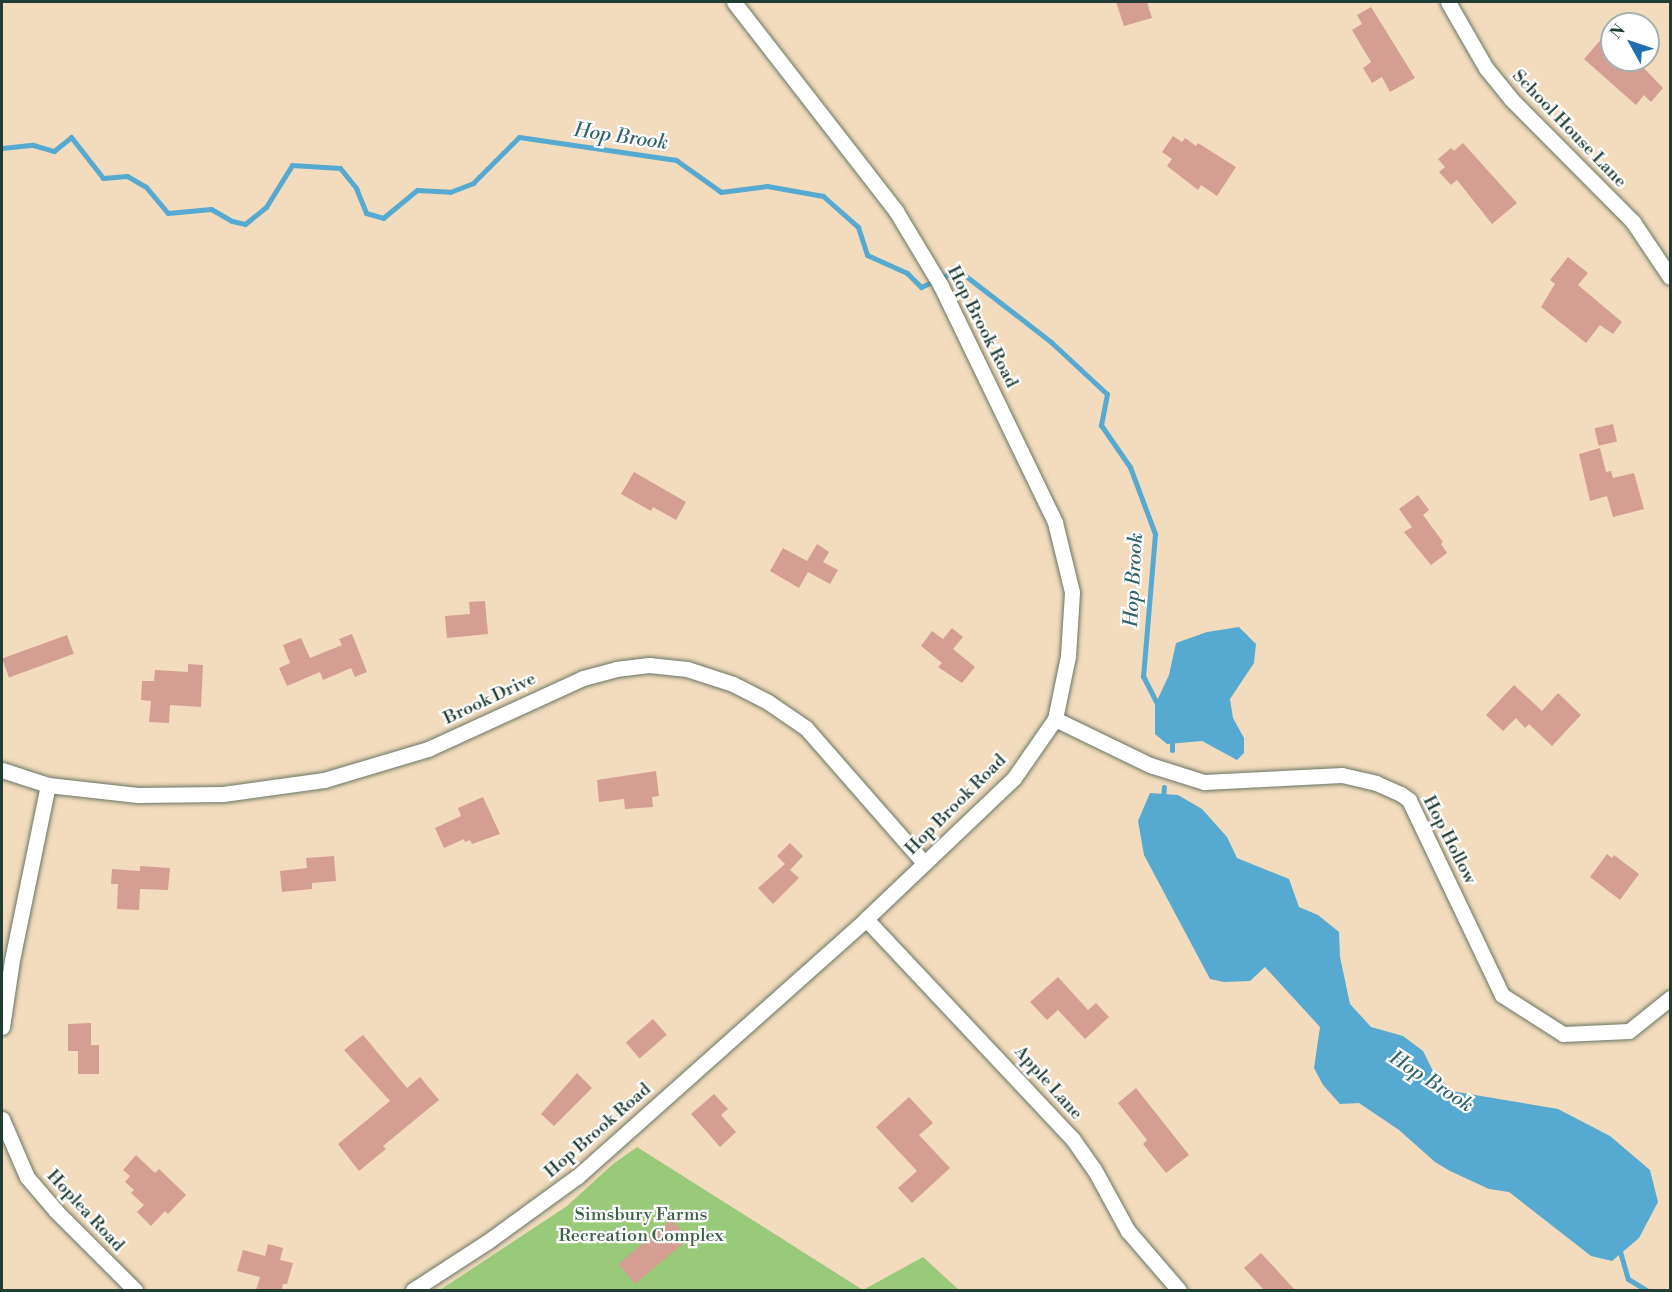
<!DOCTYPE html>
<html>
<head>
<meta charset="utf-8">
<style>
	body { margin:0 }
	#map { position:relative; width:1672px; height:1292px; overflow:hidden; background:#f3dcbd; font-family:"Libre Bodoni",serif }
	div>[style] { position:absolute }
	.green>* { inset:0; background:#98ca7a }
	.water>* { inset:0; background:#56aad1 }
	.stream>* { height:5px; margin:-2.5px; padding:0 2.5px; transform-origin:2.5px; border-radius:2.5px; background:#56aad1 }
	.building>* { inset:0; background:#d49e93; transform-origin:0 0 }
	.roads { filter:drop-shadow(0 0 2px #697564) drop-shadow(0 0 2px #697564) }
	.minor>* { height:15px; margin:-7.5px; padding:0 7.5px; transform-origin:7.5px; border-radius:7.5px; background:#fff }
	span { translate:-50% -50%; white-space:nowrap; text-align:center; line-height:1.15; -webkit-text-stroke:4.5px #fff; paint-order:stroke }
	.street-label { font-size:18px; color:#1f3d34 }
	.park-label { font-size:18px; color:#3d6046 }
	.water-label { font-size:20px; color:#32636b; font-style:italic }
	.frame { position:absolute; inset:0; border:3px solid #1f3d34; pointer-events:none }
	.north { position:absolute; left:1600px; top:12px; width:60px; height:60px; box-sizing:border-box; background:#fff; border:2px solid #a5b1ae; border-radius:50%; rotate:310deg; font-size:16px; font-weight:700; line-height:24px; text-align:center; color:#1f3d34 }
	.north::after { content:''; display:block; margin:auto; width:21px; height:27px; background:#1f6fb2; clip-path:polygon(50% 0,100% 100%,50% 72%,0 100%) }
</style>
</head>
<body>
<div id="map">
	<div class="green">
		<i style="clip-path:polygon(637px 1147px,863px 1290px,440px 1290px,567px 1206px,613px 1164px)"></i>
		<i style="clip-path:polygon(923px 1257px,959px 1290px,863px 1290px)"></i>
	</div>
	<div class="water">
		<i style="clip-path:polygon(1239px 627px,1256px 644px,1254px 663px,1230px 699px,1233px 718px,1244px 738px,1244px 753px,1237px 760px,1202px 741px,1167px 744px,1155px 734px,1155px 705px,1169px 675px,1176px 643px,1207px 632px)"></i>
		<i style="clip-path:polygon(1150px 793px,1178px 795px,1202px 809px,1227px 837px,1237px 858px,1289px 879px,1299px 907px,1318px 915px,1339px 932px,1340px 957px,1350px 1004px,1371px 1027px,1403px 1036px,1423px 1051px,1432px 1069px,1451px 1091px,1558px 1109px,1610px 1136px,1650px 1170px,1658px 1202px,1639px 1238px,1612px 1261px,1591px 1256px,1509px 1192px,1489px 1189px,1450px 1171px,1435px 1162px,1399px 1130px,1359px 1103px,1340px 1104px,1323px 1085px,1314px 1068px,1320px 1027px,1265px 967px,1250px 981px,1224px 982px,1210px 979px,1144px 855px,1138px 821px)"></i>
	</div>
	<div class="stream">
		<i style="left:2px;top:148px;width:31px;rotate:-6deg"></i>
		<i style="left:33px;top:145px;width:22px;rotate:16deg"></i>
		<i style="left:54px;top:151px;width:22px;rotate:-39deg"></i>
		<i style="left:71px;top:137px;width:52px;rotate:52deg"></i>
		<i style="left:103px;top:178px;width:24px;rotate:-5deg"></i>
		<i style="left:127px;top:176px;width:22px;rotate:30deg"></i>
		<i style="left:146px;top:187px;width:34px;rotate:50deg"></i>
		<i style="left:168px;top:213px;width:43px;rotate:-5.3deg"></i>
		<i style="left:211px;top:209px;width:24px;rotate:30deg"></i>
		<i style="left:232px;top:221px;width:13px;rotate:13deg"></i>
		<i style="left:245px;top:224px;width:27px;rotate:-39deg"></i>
		<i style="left:266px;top:207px;width:49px;rotate:-58.2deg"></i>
		<i style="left:292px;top:165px;width:48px;rotate:3.6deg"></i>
		<i style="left:340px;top:168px;width:26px;rotate:51deg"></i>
		<i style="left:356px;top:188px;width:27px;rotate:68deg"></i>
		<i style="left:366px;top:213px;width:18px;rotate:16deg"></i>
		<i style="left:383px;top:218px;width:44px;rotate:-39.5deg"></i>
		<i style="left:417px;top:190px;width:33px;rotate:3deg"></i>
		<i style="left:450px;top:192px;width:25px;rotate:-21deg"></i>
		<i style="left:473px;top:183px;width:65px;rotate:-45deg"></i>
		<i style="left:519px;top:137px;width:159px;rotate:8.3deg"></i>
		<i style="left:676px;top:160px;width:55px;rotate:35.4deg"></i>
		<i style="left:721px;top:192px;width:46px;rotate:-7.4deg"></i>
		<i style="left:767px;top:186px;width:57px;rotate:10.1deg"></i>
		<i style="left:823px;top:196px;width:47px;rotate:41.5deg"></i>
		<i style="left:858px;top:227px;width:29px;rotate:72deg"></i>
		<i style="left:867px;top:255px;width:44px;rotate:24.2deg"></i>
		<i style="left:907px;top:273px;width:20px;rotate:45deg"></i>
		<i style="left:921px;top:287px;width:41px;rotate:-24.7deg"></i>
		<i style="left:958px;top:270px;width:118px;rotate:37.7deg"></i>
		<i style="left:1051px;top:342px;width:76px;rotate:42.9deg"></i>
		<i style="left:1107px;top:394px;width:32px;rotate:101deg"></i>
		<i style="left:1101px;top:425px;width:51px;rotate:55.4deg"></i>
		<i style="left:1130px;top:467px;width:72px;rotate:69.5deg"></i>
		<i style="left:1155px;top:534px;width:143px;rotate:94.8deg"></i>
		<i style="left:1143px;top:676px;width:35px;rotate:63deg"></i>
		<i style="left:1172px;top:737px;width:13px;rotate:90deg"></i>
		<i style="left:1163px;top:800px;width:13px;rotate:-86deg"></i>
		<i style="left:1619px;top:1248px;width:32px;rotate:74deg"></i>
		<i style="left:1628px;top:1279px;width:21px;rotate:31deg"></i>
	</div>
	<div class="building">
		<i style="clip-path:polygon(1116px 2px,1147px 2px,1152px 18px,1124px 26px)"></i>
		<i style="clip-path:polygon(1371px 7px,1415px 78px,1390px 92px,1382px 77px,1372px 83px,1363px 68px,1371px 62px,1352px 30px,1362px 24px,1357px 15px)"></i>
		<i style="clip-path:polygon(1612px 27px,1612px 60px,1636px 60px,1663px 88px,1651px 102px,1644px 95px,1636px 105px,1584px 59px)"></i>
		<i style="clip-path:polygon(1173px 136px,1182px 142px,1185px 138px,1196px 146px,1198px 143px,1236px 167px,1217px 196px,1201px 185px,1198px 190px,1167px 166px,1172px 159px,1162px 152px)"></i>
		<i style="clip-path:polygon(1463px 143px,1517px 203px,1492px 224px,1457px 180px,1451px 185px,1439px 172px,1445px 167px,1438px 159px,1451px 148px,1454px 151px)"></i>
		<i style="clip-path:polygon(1568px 257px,1588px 273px,1578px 285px,1622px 322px,1613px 334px,1600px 325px,1586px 343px,1541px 307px,1555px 284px,1550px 280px)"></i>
		<i style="left:1613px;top:424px;width:18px;height:19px;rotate:77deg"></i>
		<i style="clip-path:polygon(1600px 448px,1606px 472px,1611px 471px,1613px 478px,1634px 473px,1644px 509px,1613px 517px,1607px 496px,1590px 501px,1579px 454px)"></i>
		<i style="clip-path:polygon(634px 472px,686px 502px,676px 520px,653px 507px,651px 511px,621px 494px)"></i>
		<i style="clip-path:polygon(1418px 495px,1429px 510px,1423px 515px,1443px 542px,1441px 544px,1447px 553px,1431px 565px,1404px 532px,1412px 527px,1399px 509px)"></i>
		<i style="clip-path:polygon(817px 544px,829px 552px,823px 562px,838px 570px,830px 584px,808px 572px,799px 588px,770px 571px,783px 548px,807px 561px)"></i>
		<i style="clip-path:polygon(485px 601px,488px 634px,447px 638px,445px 616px,470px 614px,469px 602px)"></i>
		<i style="clip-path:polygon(952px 628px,963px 637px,953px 649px,975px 667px,962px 683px,938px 667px,942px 663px,921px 646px,932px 631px,943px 639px)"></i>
		<i style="clip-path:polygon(352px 634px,367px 672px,355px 677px,351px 668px,323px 680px,320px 672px,287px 686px,279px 668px,290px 663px,283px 645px,301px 638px,310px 658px,342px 645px,339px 639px)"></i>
		<i style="left:67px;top:635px;width:20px;height:69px;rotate:70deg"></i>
		<i style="clip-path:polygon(188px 664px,203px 665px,201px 707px,170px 705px,169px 723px,149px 722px,151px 701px,141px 700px,142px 681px,154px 681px,155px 670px,188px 672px)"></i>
		<i style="clip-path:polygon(1514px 685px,1542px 711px,1558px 693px,1581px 715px,1552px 746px,1529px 724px,1525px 728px,1516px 718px,1503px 731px,1486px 715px)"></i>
		<i style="clip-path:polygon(656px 771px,659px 796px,652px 797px,653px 807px,625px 809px,624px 799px,599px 802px,597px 780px)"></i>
		<i style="clip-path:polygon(483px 797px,500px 834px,472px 844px,470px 840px,465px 842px,464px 839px,444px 848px,435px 828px,461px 816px,458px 808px)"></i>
		<i style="clip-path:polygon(790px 843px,803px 856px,790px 870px,799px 878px,773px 904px,758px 888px,785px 864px,777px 856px)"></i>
		<i style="clip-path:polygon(1607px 854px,1612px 858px,1614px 855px,1639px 874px,1620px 900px,1590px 877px)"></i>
		<i style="clip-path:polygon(334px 856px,336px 881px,312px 883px,312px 889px,282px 892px,280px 871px,307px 868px,306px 858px)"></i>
		<i style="clip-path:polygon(140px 866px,170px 868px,168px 890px,140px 889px,139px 910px,117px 909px,118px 884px,111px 884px,112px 869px,140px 871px)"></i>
		<i style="clip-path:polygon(1058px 977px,1088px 1010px,1096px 1003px,1109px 1017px,1085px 1039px,1058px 1010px,1047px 1020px,1030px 1002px)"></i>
		<i style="left:653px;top:1019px;width:21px;height:36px;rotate:49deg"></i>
		<i style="clip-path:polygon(91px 1023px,91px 1045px,99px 1045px,99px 1074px,78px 1074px,78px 1051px,68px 1051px,68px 1024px)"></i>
		<i style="clip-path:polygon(363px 1035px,407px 1088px,420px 1077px,439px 1100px,383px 1146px,386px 1149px,359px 1171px,338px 1144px,390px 1101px,344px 1050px)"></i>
		<i style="clip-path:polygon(577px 1073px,592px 1088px,554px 1126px,541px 1114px)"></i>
		<i style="clip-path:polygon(1136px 1088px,1189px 1155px,1166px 1173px,1143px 1144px,1147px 1140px,1118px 1103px)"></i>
		<i style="clip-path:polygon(714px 1094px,728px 1109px,721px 1115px,736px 1132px,720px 1147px,691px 1114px)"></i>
		<i style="clip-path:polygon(909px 1097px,933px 1123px,919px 1135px,950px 1168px,912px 1203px,898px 1188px,917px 1171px,876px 1127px)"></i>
		<i style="clip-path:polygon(136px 1155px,155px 1173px,159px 1169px,186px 1195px,168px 1214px,165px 1211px,151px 1226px,137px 1212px,144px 1205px,131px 1193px,134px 1190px,125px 1182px,130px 1176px,123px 1170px)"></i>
		<i style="left:672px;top:1219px;width:26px;height:70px;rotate:50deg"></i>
		<i style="clip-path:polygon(268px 1244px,283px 1248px,280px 1260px,293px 1263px,287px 1284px,283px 1284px,282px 1290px,256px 1290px,260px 1277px,237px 1271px,243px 1250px,265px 1256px)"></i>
		<i style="clip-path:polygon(1261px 1253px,1295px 1290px,1264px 1290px,1244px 1268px)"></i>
	</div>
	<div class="roads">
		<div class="minor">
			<i style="left:1448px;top:2px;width:76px;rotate:60.1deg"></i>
			<i style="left:1486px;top:68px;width:40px;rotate:51deg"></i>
			<i style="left:1511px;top:99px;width:173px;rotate:45.2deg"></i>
			<i style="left:1633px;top:222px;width:66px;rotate:56.1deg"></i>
			<i style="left:1055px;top:719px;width:106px;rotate:25.8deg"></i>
			<i style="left:1150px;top:765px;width:57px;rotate:17.5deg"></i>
			<i style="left:1204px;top:782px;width:138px;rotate:-2.9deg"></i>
			<i style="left:1342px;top:775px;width:35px;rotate:13deg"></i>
			<i style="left:1376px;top:783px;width:27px;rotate:24deg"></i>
			<i style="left:1401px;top:794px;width:10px;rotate:37deg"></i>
			<i style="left:1409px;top:800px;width:216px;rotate:64.5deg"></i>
			<i style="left:1502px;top:995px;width:72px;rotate:32.6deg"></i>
			<i style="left:1563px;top:1034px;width:66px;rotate:-2.6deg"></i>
			<i style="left:1629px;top:1031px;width:53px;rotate:-38.8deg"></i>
			<i style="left:2px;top:770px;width:48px;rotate:18.1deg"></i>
			<i style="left:48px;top:785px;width:90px;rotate:6.4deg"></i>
			<i style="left:137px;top:795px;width:86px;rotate:-0.7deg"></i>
			<i style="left:223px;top:794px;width:102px;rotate:-7.9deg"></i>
			<i style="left:324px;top:780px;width:109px;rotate:-16.6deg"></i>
			<i style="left:428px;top:749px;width:170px;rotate:-24.6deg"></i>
			<i style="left:583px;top:678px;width:34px;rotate:-15deg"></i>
			<i style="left:616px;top:669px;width:33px;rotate:-7deg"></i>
			<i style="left:649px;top:665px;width:38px;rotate:6deg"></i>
			<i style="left:687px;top:669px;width:48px;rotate:18.1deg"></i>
			<i style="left:733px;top:684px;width:39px;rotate:27deg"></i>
			<i style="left:768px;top:702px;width:46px;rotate:34.4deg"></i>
			<i style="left:806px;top:728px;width:179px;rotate:48.8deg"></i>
			<i style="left:866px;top:919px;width:301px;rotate:46.8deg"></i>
			<i style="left:1072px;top:1138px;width:38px;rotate:55deg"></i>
			<i style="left:1094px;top:1169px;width:71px;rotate:61.3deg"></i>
			<i style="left:1128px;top:1231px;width:78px;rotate:49.2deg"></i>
			<i style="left:2px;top:1027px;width:68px;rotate:-81.5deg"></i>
			<i style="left:12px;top:960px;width:179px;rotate:-78.4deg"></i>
			<i style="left:2px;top:1119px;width:63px;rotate:66.7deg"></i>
			<i style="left:27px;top:1177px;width:45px;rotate:49.5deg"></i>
			<i style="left:56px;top:1211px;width:112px;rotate:45deg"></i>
			<i style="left:413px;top:1290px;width:88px;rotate:-33deg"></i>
			<i style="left:487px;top:1242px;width:112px;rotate:-36deg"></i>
			<i style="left:578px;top:1176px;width:386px;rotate:-41.7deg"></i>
			<i style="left:866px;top:919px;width:204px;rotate:-43.6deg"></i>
			<i style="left:1014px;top:778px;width:72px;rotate:-55.2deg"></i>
			<i style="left:1055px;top:719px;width:64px;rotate:-78.3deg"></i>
			<i style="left:1068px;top:656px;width:64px;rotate:-86.4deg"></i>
			<i style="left:1072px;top:592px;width:72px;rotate:-103.7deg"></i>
			<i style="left:1055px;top:522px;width:262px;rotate:-115.8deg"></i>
			<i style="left:941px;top:286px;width:87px;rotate:-121deg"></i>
			<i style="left:896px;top:211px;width:264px;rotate:-127.8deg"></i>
		</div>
	</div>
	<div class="street-label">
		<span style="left:1569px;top:129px;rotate:46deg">School House Lane</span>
		<span style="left:982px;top:327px;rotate:63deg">Hop Brook Road</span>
		<span style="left:490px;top:699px;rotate:-25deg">Brook Drive</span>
		<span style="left:956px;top:805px;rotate:-45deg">Hop Brook Road</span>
		<span style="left:1449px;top:840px;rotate:63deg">Hop Hollow</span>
		<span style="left:1048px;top:1083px;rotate:48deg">Apple Lane</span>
		<span style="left:598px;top:1131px;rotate:-41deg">Hop Brook Road</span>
		<span style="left:85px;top:1211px;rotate:47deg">Hoplea Road</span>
	</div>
	<div class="park-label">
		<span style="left:641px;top:1226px">Simsbury Farms<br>Recreation Complex</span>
	</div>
	<div class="water-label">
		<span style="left:621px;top:137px;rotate:8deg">Hop Brook</span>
		<span style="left:1134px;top:580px;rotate:-87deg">Hop Brook</span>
		<span style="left:1431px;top:1082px;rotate:33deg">Hop Brook</span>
	</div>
	<div class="frame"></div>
	<div class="north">N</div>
</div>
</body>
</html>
